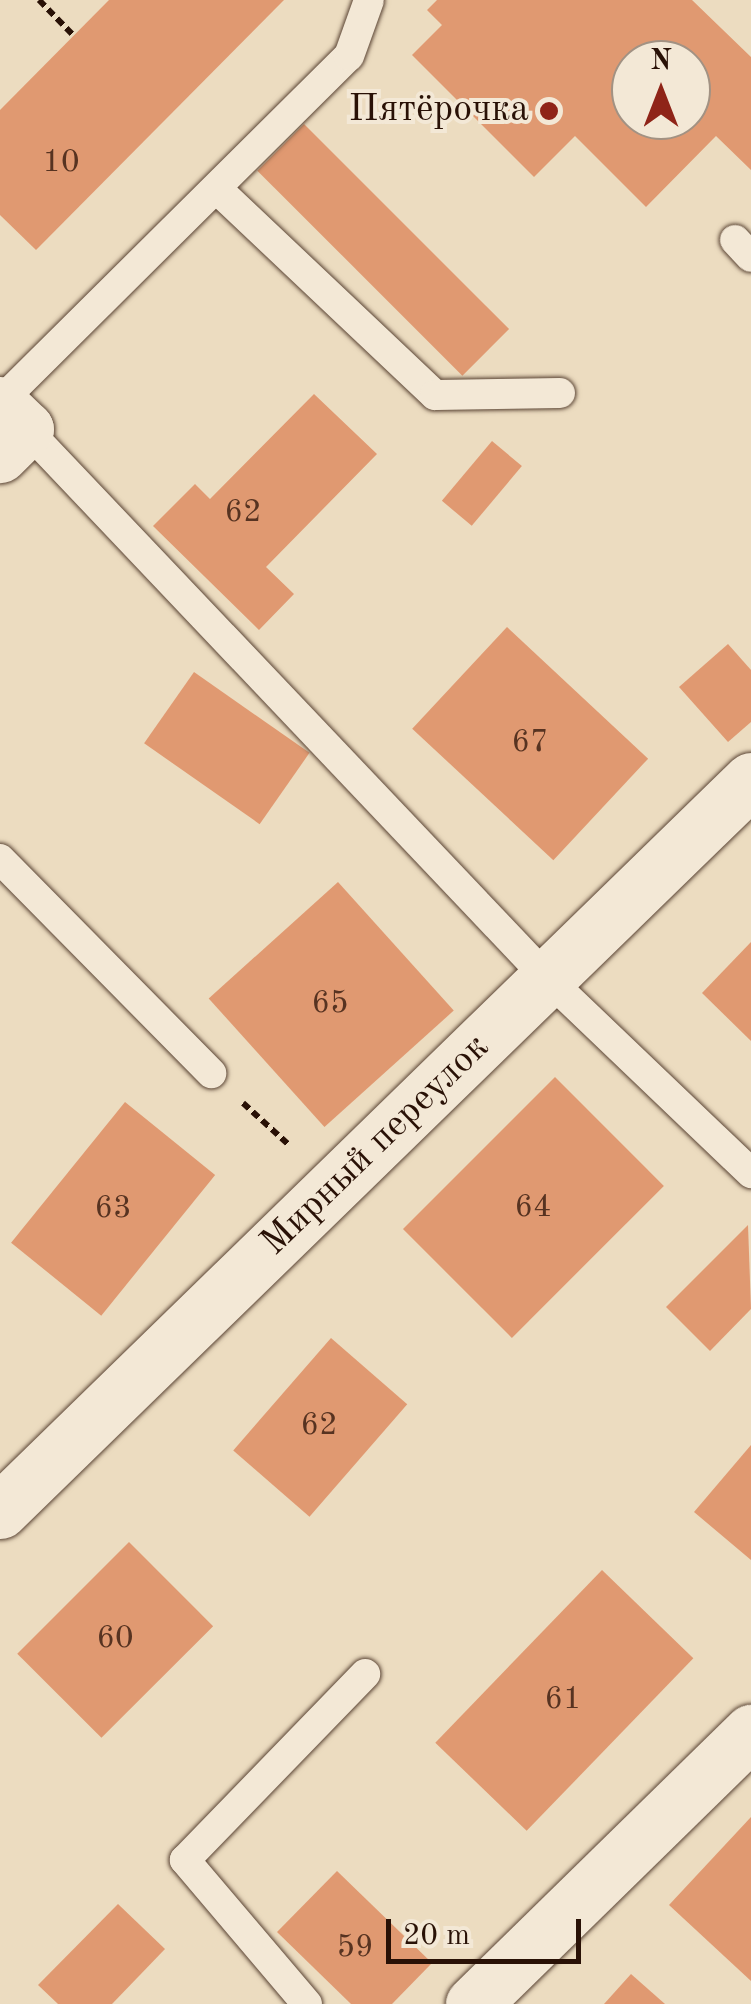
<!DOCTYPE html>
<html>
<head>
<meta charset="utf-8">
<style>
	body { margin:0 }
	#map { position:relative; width:751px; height:2004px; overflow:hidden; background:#ecdcc0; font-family:"Old Standard TT",serif }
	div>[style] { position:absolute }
	.building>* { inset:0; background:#e09971; transform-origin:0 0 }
	.path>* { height:6px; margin-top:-3px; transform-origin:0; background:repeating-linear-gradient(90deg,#291106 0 8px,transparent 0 13px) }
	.roads { filter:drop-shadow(0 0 2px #5a4434) drop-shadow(0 0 2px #5a4434) }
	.service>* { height:30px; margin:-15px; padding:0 15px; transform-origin:15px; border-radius:15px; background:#f3e8d6 }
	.minor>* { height:55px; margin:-27.5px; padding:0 27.5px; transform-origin:27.5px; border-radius:27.5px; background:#f3e8d6 }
	.dots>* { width:28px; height:28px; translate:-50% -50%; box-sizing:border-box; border:5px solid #f3e8d6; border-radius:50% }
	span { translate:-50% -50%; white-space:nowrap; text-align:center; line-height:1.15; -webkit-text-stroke:8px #f3e8d6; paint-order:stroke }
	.number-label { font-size:32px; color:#573321 }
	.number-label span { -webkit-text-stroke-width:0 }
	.poi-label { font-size:38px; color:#291106 }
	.right { translate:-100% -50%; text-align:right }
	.street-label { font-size:38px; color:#291106 }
	.north { position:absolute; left:611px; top:40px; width:100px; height:100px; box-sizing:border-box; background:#f3e8d6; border:2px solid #a29283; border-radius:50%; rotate:0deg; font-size:28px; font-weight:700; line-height:40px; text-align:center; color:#291106 }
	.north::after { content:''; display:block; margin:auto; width:35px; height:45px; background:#8f2418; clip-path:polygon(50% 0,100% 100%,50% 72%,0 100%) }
	.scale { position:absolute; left:386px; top:1919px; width:195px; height:45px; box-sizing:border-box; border:5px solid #291106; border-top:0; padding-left:12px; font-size:30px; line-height:35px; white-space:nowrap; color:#291106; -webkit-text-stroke:8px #f3e8d6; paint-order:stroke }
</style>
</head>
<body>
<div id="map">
	<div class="building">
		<i style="clip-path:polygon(109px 0,284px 0,36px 250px,0 215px,0 110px)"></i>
		<i style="clip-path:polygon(evenodd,437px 0,692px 0,751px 57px,751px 170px,716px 136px,646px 207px,575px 136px,534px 177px,412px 55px,442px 25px,427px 10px,437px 0,631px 60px,691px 60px,691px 120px,631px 120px,631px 60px)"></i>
		<i style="left:304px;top:124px;width:290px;height:66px;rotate:45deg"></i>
		<i style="clip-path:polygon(314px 394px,377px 454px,266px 567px,294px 594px,259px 630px,153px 526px,195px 484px,210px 499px)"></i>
		<i style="left:492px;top:441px;width:39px;height:78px;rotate:40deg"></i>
		<i style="left:507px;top:627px;width:193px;height:139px;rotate:43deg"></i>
		<i style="clip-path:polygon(728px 644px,751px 670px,751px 722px,728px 742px,679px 687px)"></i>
		<i style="left:194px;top:672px;width:141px;height:87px;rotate:35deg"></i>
		<i style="left:338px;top:882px;width:173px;height:174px;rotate:48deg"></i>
		<i style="clip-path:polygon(751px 942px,751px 1041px,702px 993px)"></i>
		<i style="left:555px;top:1077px;width:154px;height:215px;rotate:45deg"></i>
		<i style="left:125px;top:1102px;width:116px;height:181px;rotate:39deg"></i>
		<i style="clip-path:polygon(748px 1225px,751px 1309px,710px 1351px,666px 1307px)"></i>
		<i style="left:331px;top:1338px;width:101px;height:149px;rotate:41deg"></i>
		<i style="clip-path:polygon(751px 1445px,751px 1560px,694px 1512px)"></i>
		<i style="left:129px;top:1542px;width:119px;height:158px;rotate:45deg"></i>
		<i style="left:602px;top:1570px;width:127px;height:240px;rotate:44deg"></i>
		<i style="clip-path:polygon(751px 1817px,751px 1981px,669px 1905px)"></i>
		<i style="clip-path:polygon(337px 1871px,432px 1963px,392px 2004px,351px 2004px,277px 1932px)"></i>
		<i style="clip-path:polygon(118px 1904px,165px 1949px,112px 2004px,58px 2004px,38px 1985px)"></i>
		<i style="clip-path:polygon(631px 1974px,665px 2004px,604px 2004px)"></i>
	</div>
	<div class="path">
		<i style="left:39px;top:0;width:50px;rotate:45.8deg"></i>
		<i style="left:243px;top:1103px;width:62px;rotate:42.4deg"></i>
	</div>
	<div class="roads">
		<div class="service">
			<i style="left:217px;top:189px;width:300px;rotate:43.4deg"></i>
			<i style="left:435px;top:395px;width:125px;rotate:-0.9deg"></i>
			<i style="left:735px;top:240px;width:23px;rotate:47deg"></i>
			<i style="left:0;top:402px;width:491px;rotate:-44.8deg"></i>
			<i style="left:349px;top:56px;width:59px;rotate:-70.3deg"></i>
			<i style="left:26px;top:429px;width:758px;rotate:46.5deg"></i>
			<i style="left:548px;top:979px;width:281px;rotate:43.7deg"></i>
			<i style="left:0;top:859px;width:301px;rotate:45.4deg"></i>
			<i style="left:307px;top:2004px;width:189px;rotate:-130.3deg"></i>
			<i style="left:185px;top:1860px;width:259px;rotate:-45.9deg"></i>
		</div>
		<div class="minor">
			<i style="left:0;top:404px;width:36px;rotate:44deg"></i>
			<i style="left:26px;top:429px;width:37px;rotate:135deg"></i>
			<i style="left:0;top:1511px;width:1048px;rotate:-44.23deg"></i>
			<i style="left:473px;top:2004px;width:389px;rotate:-44.4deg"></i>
		</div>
	</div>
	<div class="dots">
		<i style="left:549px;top:111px;background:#8f2418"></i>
	</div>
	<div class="number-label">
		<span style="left:61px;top:163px">10</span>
		<span style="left:243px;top:513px">62</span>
		<span style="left:530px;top:743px">67</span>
		<span style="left:330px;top:1004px">65</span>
		<span style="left:533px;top:1208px">64</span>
		<span style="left:113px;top:1209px">63</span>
		<span style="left:319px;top:1426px">62</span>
		<span style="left:115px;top:1639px">60</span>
		<span style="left:563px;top:1700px">61</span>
		<span style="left:355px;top:1948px">59</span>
	</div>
	<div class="poi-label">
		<span class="right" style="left:529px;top:111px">Пятёрочка</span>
	</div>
	<div class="street-label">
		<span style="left:376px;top:1146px;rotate:-44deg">Мирный переулок</span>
	</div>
	<div class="north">N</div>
	<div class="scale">20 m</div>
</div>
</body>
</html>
